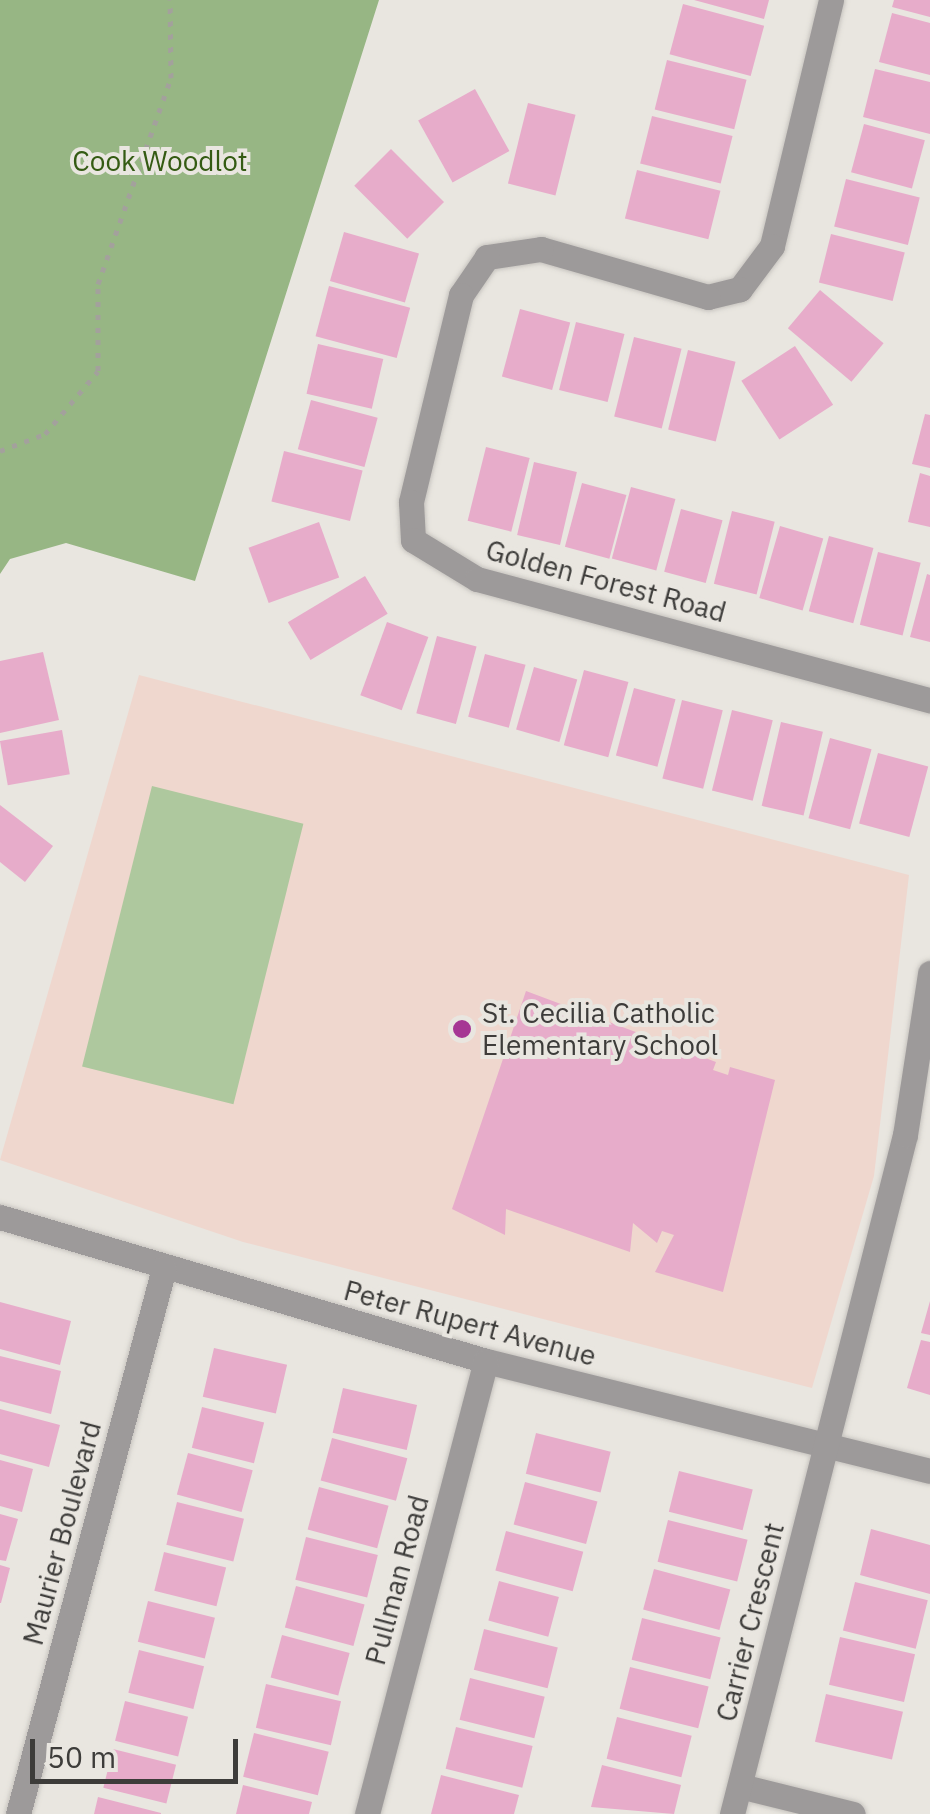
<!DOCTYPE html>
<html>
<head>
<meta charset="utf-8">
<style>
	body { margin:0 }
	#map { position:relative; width:930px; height:1814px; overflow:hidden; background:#e9e6e0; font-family:"IBM Plex Sans",sans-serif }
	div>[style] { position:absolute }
	.education>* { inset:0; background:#efd7ce }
	.green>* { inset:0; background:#aec89e; transform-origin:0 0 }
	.forest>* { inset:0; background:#97b684 }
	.building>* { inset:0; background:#e7acca; transform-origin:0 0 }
	.path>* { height:5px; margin-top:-2.5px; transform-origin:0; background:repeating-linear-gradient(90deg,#a3a19c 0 5px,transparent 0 13px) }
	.roads { filter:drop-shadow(0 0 2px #c7c4bf) drop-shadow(0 0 2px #c7c4bf) }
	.minor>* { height:25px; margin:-12.5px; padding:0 12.5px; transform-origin:12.5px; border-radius:12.5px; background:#9d9a9a }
	.dots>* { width:28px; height:28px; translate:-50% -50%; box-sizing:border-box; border:5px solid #e9e6e0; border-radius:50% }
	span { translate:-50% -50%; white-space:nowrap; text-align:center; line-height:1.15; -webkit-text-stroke:8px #e9e6e0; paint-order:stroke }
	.park-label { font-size:28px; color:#345b13 }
	.street-label { font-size:28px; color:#3d3c3a }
	.poi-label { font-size:28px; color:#3d3c3a }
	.left { translate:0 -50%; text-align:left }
	.scale { position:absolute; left:30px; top:1739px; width:208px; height:45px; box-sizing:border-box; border:5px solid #3d3c3a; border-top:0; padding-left:12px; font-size:30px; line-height:35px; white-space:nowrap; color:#3d3c3a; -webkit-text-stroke:8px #e9e6e0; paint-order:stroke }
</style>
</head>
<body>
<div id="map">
	<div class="education">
		<i style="clip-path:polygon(139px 675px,909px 875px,874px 1176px,812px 1388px,243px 1242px,0 1160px)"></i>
	</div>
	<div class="green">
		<i style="left:152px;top:786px;width:156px;height:289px;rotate:14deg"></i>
	</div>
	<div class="forest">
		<i style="clip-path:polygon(0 0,379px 0,195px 581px,66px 543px,10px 559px,0 574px)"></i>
	</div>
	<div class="building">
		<i style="clip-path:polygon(694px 0,769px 0,764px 19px)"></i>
		<i style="clip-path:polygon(894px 0,930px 0,930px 17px,892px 7px)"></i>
		<i style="left:683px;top:4px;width:84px;height:52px;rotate:15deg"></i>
		<i style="clip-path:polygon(892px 13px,930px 23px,930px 75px,879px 62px)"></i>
		<i style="left:667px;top:60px;width:82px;height:51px;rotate:14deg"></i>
		<i style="clip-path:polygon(875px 69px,930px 82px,930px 134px,863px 117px)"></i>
		<i style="left:475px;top:89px;width:71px;height:65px;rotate:61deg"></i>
		<i style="left:528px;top:103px;width:49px;height:83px;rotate:14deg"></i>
		<i style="left:652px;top:116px;width:83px;height:49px;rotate:14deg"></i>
		<i style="left:864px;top:124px;width:63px;height:50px;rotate:15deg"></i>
		<i style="left:391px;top:149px;width:75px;height:52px;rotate:45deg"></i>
		<i style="left:637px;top:170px;width:86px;height:50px;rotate:14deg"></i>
		<i style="left:846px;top:179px;width:76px;height:49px;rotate:14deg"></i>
		<i style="left:344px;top:232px;width:78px;height:51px;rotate:16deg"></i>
		<i style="left:831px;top:234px;width:76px;height:50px;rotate:14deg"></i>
		<i style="left:329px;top:286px;width:84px;height:52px;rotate:15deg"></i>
		<i style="left:820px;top:290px;width:83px;height:50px;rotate:40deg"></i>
		<i style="left:520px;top:309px;width:52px;height:70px;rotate:15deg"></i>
		<i style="left:576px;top:322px;width:50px;height:70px;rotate:14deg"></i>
		<i style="left:634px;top:337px;width:49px;height:82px;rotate:14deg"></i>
		<i style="left:318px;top:344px;width:67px;height:51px;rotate:13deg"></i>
		<i style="left:795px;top:346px;width:70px;height:64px;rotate:57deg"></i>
		<i style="left:688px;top:350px;width:49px;height:82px;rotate:14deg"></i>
		<i style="left:311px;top:400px;width:69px;height:51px;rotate:15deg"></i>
		<i style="clip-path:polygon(925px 414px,930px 415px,930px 468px,912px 464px)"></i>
		<i style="left:486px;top:447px;width:45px;height:76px;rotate:14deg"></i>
		<i style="left:284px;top:451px;width:81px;height:52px;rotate:14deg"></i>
		<i style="left:534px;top:462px;width:44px;height:75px;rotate:13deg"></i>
		<i style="clip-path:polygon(920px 473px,930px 476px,930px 527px,908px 522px)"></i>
		<i style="left:582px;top:483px;width:46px;height:66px;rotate:15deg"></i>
		<i style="left:631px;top:487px;width:46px;height:74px;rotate:15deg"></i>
		<i style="left:681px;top:509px;width:43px;height:65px;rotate:15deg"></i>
		<i style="left:732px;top:511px;width:44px;height:75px;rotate:14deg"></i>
		<i style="left:319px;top:522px;width:59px;height:75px;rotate:70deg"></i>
		<i style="left:780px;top:526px;width:45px;height:75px;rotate:16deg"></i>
		<i style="left:829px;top:536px;width:46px;height:78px;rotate:15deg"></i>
		<i style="left:878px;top:552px;width:44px;height:75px;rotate:14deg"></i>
		<i style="clip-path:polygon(927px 574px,930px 575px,930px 642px,910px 637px)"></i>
		<i style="left:365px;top:576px;width:44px;height:90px;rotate:59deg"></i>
		<i style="left:387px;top:622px;width:44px;height:78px;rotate:20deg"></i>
		<i style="left:437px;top:636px;width:41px;height:80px;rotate:15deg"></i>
		<i style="clip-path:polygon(43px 652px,59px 720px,0 733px,0 661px)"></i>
		<i style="left:485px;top:654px;width:42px;height:65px;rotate:15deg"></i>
		<i style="left:534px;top:667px;width:45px;height:65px;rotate:16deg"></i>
		<i style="left:584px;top:670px;width:46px;height:78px;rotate:15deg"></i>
		<i style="left:634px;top:688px;width:43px;height:70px;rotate:15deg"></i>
		<i style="left:682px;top:700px;width:42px;height:81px;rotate:14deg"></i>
		<i style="left:732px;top:710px;width:42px;height:83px;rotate:14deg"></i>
		<i style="left:781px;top:722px;width:43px;height:86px;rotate:13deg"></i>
		<i style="left:62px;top:730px;width:45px;height:63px;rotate:80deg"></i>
		<i style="left:830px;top:738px;width:43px;height:83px;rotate:15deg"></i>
		<i style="left:878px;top:753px;width:52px;height:73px;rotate:15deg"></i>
		<i style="clip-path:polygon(0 805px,53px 846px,25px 882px,0 862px)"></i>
		<i style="clip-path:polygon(526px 991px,716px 1062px,713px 1070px,728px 1075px,730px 1067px,775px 1080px,723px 1292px,655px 1272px,674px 1235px,662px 1231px,657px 1243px,633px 1223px,630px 1252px,506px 1209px,505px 1235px,452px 1209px)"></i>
		<i style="clip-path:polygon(930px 1301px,930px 1335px,921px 1333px)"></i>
		<i style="clip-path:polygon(0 1302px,71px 1321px,60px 1365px,0 1349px)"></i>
		<i style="clip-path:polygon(921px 1340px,930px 1342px,930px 1395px,907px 1388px)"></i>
		<i style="left:214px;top:1348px;width:75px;height:50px;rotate:13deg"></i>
		<i style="clip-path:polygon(0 1356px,61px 1371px,51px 1414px,0 1401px)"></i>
		<i style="left:343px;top:1388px;width:76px;height:46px;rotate:13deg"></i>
		<i style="left:202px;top:1407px;width:64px;height:42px;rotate:14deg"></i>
		<i style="clip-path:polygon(0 1409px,60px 1425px,49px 1467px,0 1454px)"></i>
		<i style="left:536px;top:1433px;width:77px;height:42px;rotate:14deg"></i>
		<i style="left:332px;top:1438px;width:78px;height:44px;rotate:15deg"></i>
		<i style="left:188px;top:1453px;width:67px;height:43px;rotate:15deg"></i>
		<i style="clip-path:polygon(0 1460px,33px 1469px,22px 1512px,0 1506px)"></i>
		<i style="left:679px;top:1471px;width:76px;height:42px;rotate:14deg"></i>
		<i style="left:525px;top:1482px;width:75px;height:44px;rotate:15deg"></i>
		<i style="left:319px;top:1487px;width:72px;height:44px;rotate:15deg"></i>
		<i style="left:177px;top:1502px;width:69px;height:44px;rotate:14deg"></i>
		<i style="clip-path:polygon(0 1514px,18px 1519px,6px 1561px,0 1560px)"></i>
		<i style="left:668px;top:1520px;width:82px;height:43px;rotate:14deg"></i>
		<i style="clip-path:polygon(871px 1529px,930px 1545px,930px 1594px,860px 1575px)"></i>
		<i style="left:506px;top:1531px;width:80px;height:41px;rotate:15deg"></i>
		<i style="left:306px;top:1537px;width:74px;height:44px;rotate:14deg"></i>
		<i style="left:164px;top:1552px;width:64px;height:40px;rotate:14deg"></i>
		<i style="clip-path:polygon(0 1565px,10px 1568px,1px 1603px,0 1603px)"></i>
		<i style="left:654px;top:1569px;width:79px;height:42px;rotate:15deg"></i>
		<i style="left:499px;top:1581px;width:62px;height:41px;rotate:15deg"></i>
		<i style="left:855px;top:1582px;width:75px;height:50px;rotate:14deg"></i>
		<i style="left:296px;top:1586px;width:71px;height:43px;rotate:15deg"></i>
		<i style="left:148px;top:1601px;width:69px;height:42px;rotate:14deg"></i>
		<i style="left:642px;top:1618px;width:81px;height:43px;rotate:14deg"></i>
		<i style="left:484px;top:1629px;width:76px;height:42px;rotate:14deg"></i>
		<i style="left:282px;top:1635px;width:70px;height:44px;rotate:15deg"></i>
		<i style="left:840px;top:1637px;width:77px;height:49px;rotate:13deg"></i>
		<i style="left:139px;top:1650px;width:67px;height:44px;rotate:14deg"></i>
		<i style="left:630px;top:1667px;width:81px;height:43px;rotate:14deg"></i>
		<i style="left:470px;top:1678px;width:77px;height:43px;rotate:14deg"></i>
		<i style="left:266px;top:1684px;width:77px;height:45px;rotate:13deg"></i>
		<i style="left:826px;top:1694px;width:79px;height:49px;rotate:13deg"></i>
		<i style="left:125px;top:1701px;width:65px;height:41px;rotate:14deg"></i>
		<i style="left:617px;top:1717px;width:77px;height:43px;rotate:14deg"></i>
		<i style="left:456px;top:1727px;width:79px;height:43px;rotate:14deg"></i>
		<i style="left:254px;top:1733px;width:77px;height:45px;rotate:14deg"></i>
		<i style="left:113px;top:1749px;width:65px;height:40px;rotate:14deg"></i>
		<i style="clip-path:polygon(602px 1765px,681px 1785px,674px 1814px,591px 1807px)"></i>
		<i style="clip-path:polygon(441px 1775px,519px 1795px,514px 1814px,431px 1814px)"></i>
		<i style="clip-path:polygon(243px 1785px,312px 1802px,309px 1814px,236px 1814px)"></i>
		<i style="clip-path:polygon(98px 1797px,161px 1813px,161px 1814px,94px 1814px)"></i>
	</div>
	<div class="path">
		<i style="left:0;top:451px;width:48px;rotate:-20.7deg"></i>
		<i style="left:45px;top:434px;width:82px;rotate:-49.9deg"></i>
		<i style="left:98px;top:371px;width:87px;rotate:-90deg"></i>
		<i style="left:98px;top:284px;width:219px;rotate:-70.5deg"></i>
		<i style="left:171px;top:78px;width:78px;rotate:-90.7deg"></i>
	</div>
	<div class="roads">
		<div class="minor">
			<i style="left:831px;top:0;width:253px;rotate:103.5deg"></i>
			<i style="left:772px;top:246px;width:54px;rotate:126.7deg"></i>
			<i style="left:740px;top:289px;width:33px;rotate:166deg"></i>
			<i style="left:708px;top:297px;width:174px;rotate:-164deg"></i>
			<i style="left:541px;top:249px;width:55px;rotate:171.6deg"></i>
			<i style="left:487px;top:257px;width:46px;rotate:124.4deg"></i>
			<i style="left:461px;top:295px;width:213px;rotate:103.6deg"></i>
			<i style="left:411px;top:502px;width:38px;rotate:87deg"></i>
			<i style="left:413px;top:540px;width:75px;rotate:31.4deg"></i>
			<i style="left:477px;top:579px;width:469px;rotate:15deg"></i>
			<i style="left:0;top:1217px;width:507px;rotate:16.5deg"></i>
			<i style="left:486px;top:1361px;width:457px;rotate:13.9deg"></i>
			<i style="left:740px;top:1786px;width:116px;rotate:13.9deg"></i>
			<i style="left:18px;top:1814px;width:565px;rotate:-75.03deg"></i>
			<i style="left:367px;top:1814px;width:468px;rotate:-75.3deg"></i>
			<i style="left:732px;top:1814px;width:701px;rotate:-75.71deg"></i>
			<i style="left:905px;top:1135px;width:164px;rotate:-81.2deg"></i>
		</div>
	</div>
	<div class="dots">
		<i style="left:462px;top:1029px;background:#a63694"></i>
	</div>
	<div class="park-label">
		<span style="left:160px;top:161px">Cook Woodlot</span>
	</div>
	<div class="street-label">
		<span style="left:606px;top:581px;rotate:15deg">Golden Forest Road</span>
		<span style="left:470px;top:1323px;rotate:15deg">Peter Rupert Avenue</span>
		<span style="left:62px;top:1533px;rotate:-75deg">Maurier Boulevard</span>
		<span style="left:397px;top:1580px;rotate:-75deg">Pullman Road</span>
		<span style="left:750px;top:1622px;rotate:-76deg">Carrier Crescent</span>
	</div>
	<div class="poi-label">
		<span class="left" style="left:482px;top:1029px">St. Cecilia Catholic<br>Elementary School</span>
	</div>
	<div class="scale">50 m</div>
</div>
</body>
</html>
